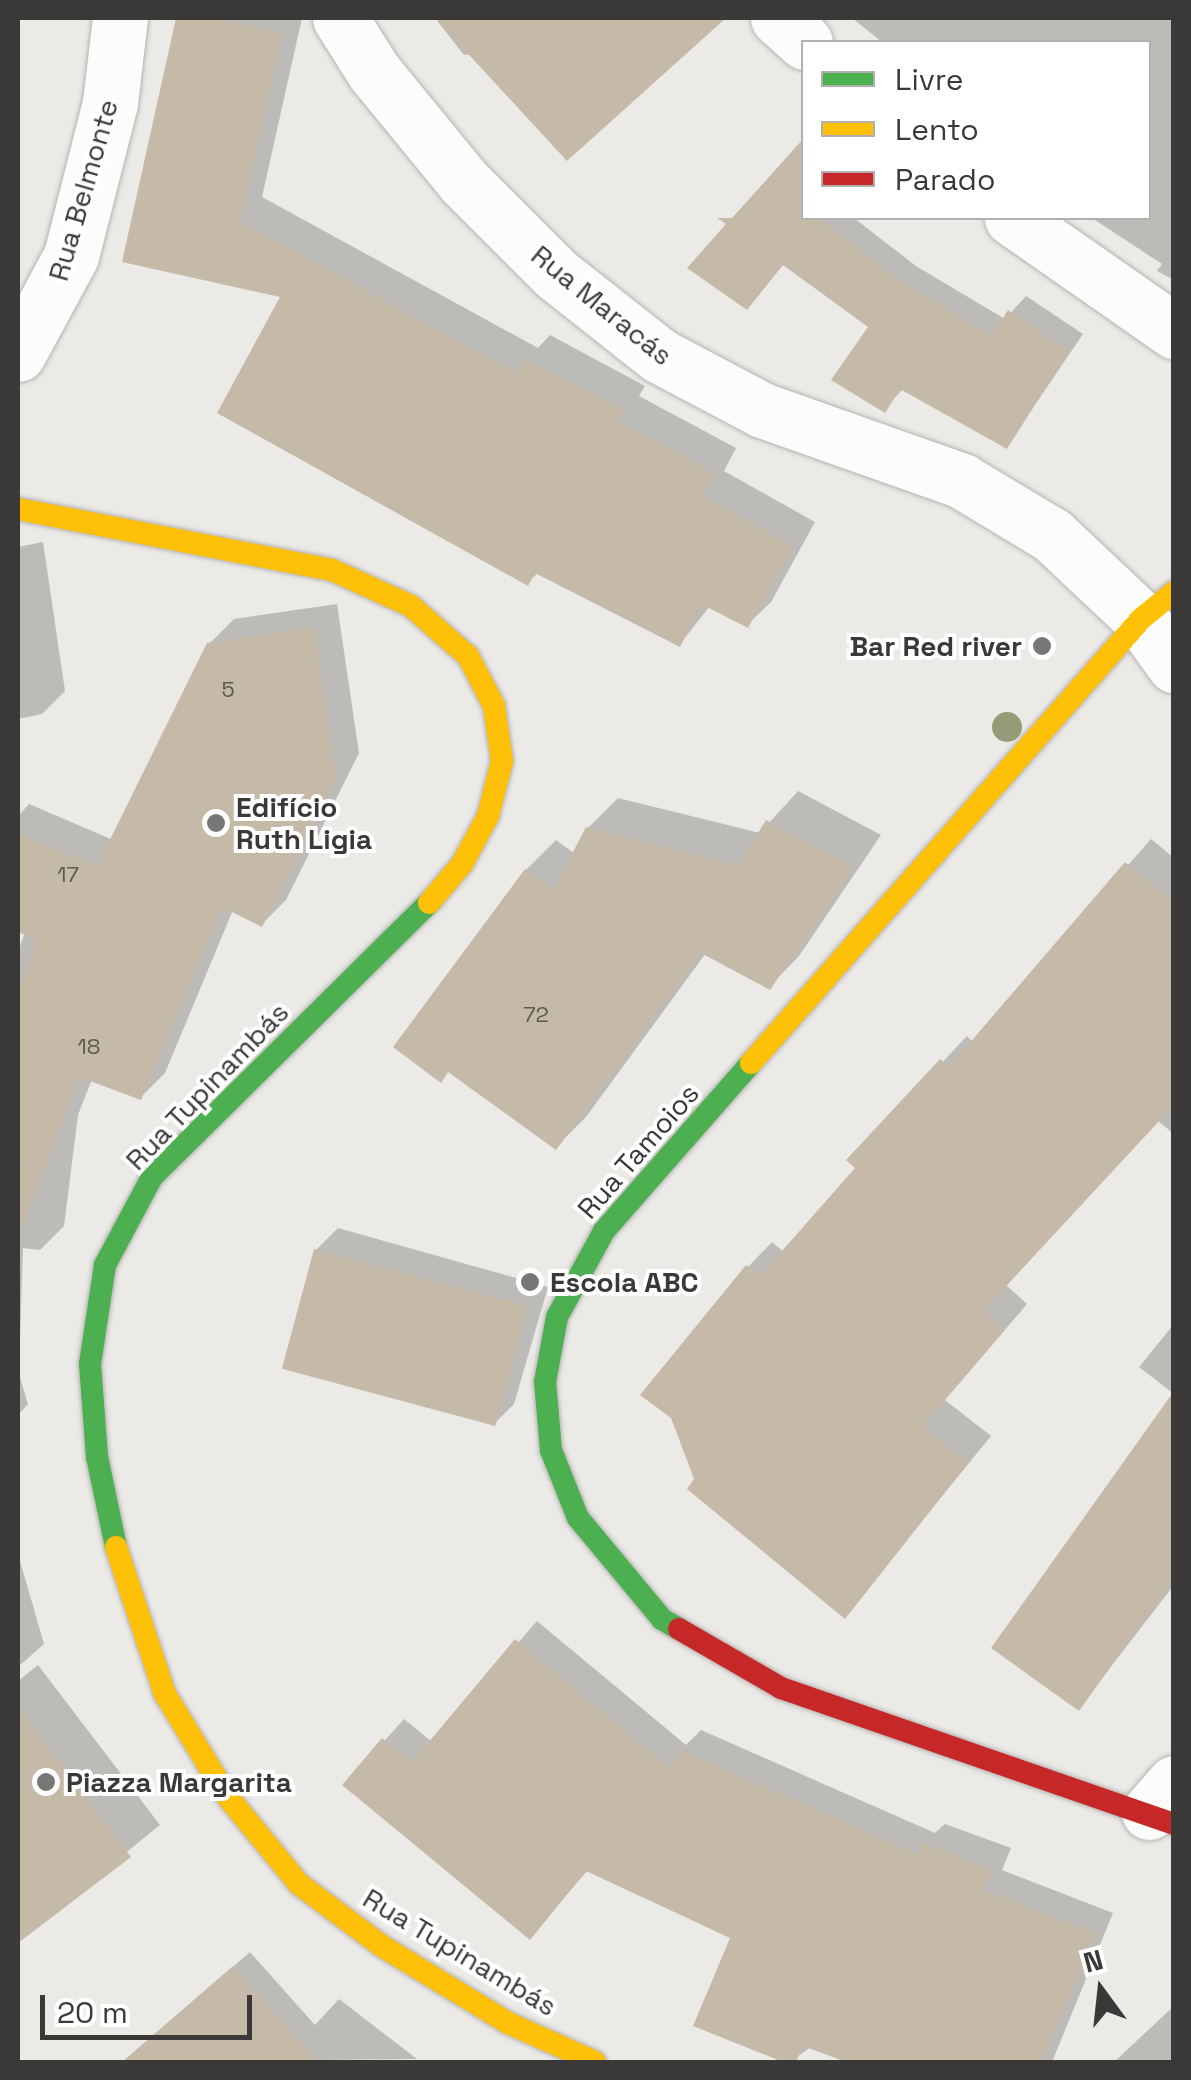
<!DOCTYPE html>
<html>
<head>
<meta charset="utf-8">
<style>
	body { margin:0 }
	#map { position:relative; width:1191px; height:2080px; overflow:hidden; background:#eceae7; font-family:"Space Grotesk",sans-serif }
	div>[style] { position:absolute }
	.shadow>* { inset:0; background:#0003 }
	.building>* { inset:0; background:#c5baa7; transform-origin:0 0 }
	.roads { filter:drop-shadow(0 0 2px #b5b4b2) drop-shadow(0 0 2px #b5b4b2) }
	.street>* { height:55px; margin:-27.5px; padding:0 27.5px; transform-origin:27.5px; border-radius:27.5px; background:#fcfcfb }
	.fast>* { height:22px; margin:-11px; padding:0 11px; transform-origin:11px; border-radius:11px; background:#4caf50 }
	.slow>* { height:22px; margin:-11px; padding:0 11px; transform-origin:11px; border-radius:11px; background:#ffc107 }
	.jam>* { height:22px; margin:-11px; padding:0 11px; transform-origin:11px; border-radius:11px; background:#c62828 }
	.trees>* { width:30px; height:30px; margin:-15px; border-radius:50%; background:#939c77 }
	.dots>* { width:28px; height:28px; translate:-50% -50%; box-sizing:border-box; border:5px solid #fff; border-radius:50% }
	span { translate:-50% -50%; white-space:nowrap; text-align:center; line-height:1.15; -webkit-text-stroke:8px #fff; paint-order:stroke }
	.number-label { font-size:22px; color:#5d5953 }
	.number-label span { -webkit-text-stroke-width:0 }
	.street-label { font-size:28px; color:#3a3937 }
	.poi-label { font-size:28px; color:#3a3937; font-weight:700 }
	.right { translate:-100% -50%; text-align:right }
	.left { translate:0 -50%; text-align:left }
	.frame { position:absolute; inset:0; border:20px solid #3a3937; pointer-events:none }
	.legend { position:absolute; left:801px; top:40px; width:350px; height:180px; box-sizing:border-box; background:#fff; border:2px solid #b0b0af; margin:0; padding:12px 18px; list-style:none; font-size:30px; color:#3a3937 }
	.legend li { display:flex; align-items:center; gap:20px; height:50px }
	.legend b { width:50px; border:2px solid #b0b0af }
	.north { position:absolute; left:1051px; top:1940px; width:100px; height:100px; -webkit-text-stroke:8px #fff; paint-order:stroke; rotate:345deg; font-size:28px; font-weight:700; line-height:40px; text-align:center; color:#3a3937 }
	.north::after { content:''; display:block; margin:auto; width:35px; height:45px; background:#3a3937; clip-path:polygon(50% 0,100% 100%,50% 72%,0 100%) }
	.scale { position:absolute; left:40px; top:1995px; width:212px; height:45px; box-sizing:border-box; border:5px solid #3a3937; border-top:0; padding-left:12px; font-size:30px; line-height:35px; white-space:nowrap; color:#3a3937; -webkit-text-stroke:8px #fff; paint-order:stroke }
</style>
</head>
<body>
<div id="map">
	<div class="shadow">
		<i style="clip-path:polygon(179px 18px,302px 18px,262px 197px,538px 348px,550px 335px,645px 386px,639px 396px,736px 448px,724px 471px,815px 522px,771px 602px,747px 625px,710px 606px,680px 644px,539px 572px,528px 582px,284px 295px,125px 260px)"></i>
		<i style="clip-path:polygon(435px 18px,721px 18px,708px 30px,464px 55px)"></i>
		<i style="clip-path:polygon(852px 18px,1174px 18px,1174px 280px,1157px 271px,1162px 264px,1092px 218px,1148px 218px,1148px 42px,882px 42px)"></i>
		<i style="clip-path:polygon(804px 218px,854px 218px,916px 266px,1005px 319px,1026px 296px,1083px 334px,1007px 446px,904px 388px,884px 409px,872px 326px,785px 263px,746px 307px)"></i>
		<i style="clip-path:polygon(43px 542px,65px 691px,42px 714px,18px 719px,18px 547px)"></i>
		<i style="clip-path:polygon(337px 604px,359px 753px,286px 900px,262px 924px,233px 910px,165px 1073px,141px 1097px,92px 1079px,78px 1115px,64px 1226px,40px 1250px,23px 1248px,19px 1374px,28px 1404px,18px 1415px,18px 952px,25px 932px,18px 929px,18px 816px,29px 804px,113px 840px,209px 644px,234px 619px)"></i>
		<i style="clip-path:polygon(798px 791px,881px 835px,799px 956px,769px 987px,706px 953px,586px 1117px,556px 1147px,526px 870px,556px 840px,575px 854px,588px 828px,618px 798px,760px 833px)"></i>
		<i style="clip-path:polygon(1151px 839px,1174px 858px,1174px 1134px,1158px 1121px,1006px 1285px,1027px 1304px,945px 1400px,991px 1436px,845px 1615px,697px 1479px,748px 1267px,772px 1242px,784px 1252px,858px 1168px,850px 1160px,967px 1036px,973px 1042px)"></i>
		<i style="clip-path:polygon(338px 1228px,548px 1287px,514px 1404px,492px 1426px,316px 1250px)"></i>
		<i style="clip-path:polygon(1174px 1324px,1174px 1394px,1139px 1367px)"></i>
		<i style="clip-path:polygon(1174px 1395px,1174px 1585px,1079px 1708px)"></i>
		<i style="clip-path:polygon(18px 1554px,44px 1644px,18px 1667px)"></i>
		<i style="clip-path:polygon(537px 1621px,686px 1745px,701px 1730px,935px 1833px,945px 1824px,1011px 1848px,1002px 1870px,1113px 1913px,1052px 2062px,853px 2062px,812px 2046px,790px 2062px,697px 2025px,733px 1937px,588px 1870px,530px 1937px,346px 1784px,404px 1719px,432px 1742px)"></i>
		<i style="clip-path:polygon(38px 1665px,160px 1825px,18px 1940px,18px 1681px)"></i>
		<i style="clip-path:polygon(250px 1952px,315px 2025px,339px 1999px,417px 2059px,123px 2062px)"></i>
		<i style="clip-path:polygon(1174px 2006px,1174px 2062px,1114px 2062px)"></i>
	</div>
	<div class="building">
		<i style="clip-path:polygon(176px 18px,214px 18px,282px 33px,240px 221px,516px 373px,524px 358px,623px 410px,617px 420px,714px 473px,702px 496px,793px 546px,748px 628px,701px 604px,680px 647px,535px 573px,528px 586px,217px 413px,280px 297px,122px 262px)"></i>
		<i style="clip-path:polygon(435px 18px,726px 18px,567px 161px)"></i>
		<i style="clip-path:polygon(804px 138px,804px 218px,818px 218px,900px 281px,992px 336px,1008px 310px,1069px 351px,1007px 449px,900px 389px,885px 413px,831px 380px,868px 327px,783px 265px,747px 310px,687px 268px,726px 224px,717px 218px,732px 218px)"></i>
		<i style="clip-path:polygon(314px 627px,336px 779px,262px 927px,222px 907px,141px 1100px,79px 1077px,23px 1225px,18px 1224px,18px 992px,37px 940px,18px 932px,18px 833px,97px 866px,207px 643px)"></i>
		<i style="clip-path:polygon(766px 820px,853px 866px,770px 990px,701px 953px,556px 1150px,448px 1072px,441px 1083px,393px 1047px,525px 869px,553px 890px,586px 827px,738px 865px)"></i>
		<i style="clip-path:polygon(1125px 862px,1174px 903px,1174px 1105px,983px 1311px,1005px 1330px,922px 1426px,969px 1462px,845px 1619px,687px 1489px,694px 1479px,671px 1418px,640px 1395px,746px 1265px,760px 1276px,855px 1168px,846px 1160px,940px 1059px,949px 1067px)"></i>
		<i style="left:314px;top:1249px;width:221px;height:124px;rotate:15deg"></i>
		<i style="clip-path:polygon(1174px 1391px,1174px 1578px,1079px 1711px,991px 1648px)"></i>
		<i style="clip-path:polygon(515px 1639px,670px 1768px,679px 1749px,918px 1854px,922px 1843px,992px 1869px,984px 1890px,1095px 1933px,1042px 2062px,846px 2062px,803px 2046px,796px 2062px,783px 2062px,693px 2026px,730px 1938px,586px 1871px,530px 1940px,342px 1785px,382px 1738px,412px 1762px)"></i>
		<i style="clip-path:polygon(18px 1707px,131px 1857px,18px 1943px)"></i>
		<i style="clip-path:polygon(233px 1966px,318px 2062px,122px 2062px)"></i>
	</div>
	<div class="roads">
		<div class="street">
			<i style="left:340px;top:18px;width:64px;rotate:57.8deg"></i>
			<i style="left:374px;top:72px;width:142px;rotate:50.7deg"></i>
			<i style="left:464px;top:182px;width:130px;rotate:45deg"></i>
			<i style="left:556px;top:274px;width:132px;rotate:38.3deg"></i>
			<i style="left:660px;top:356px;width:115px;rotate:27.9deg"></i>
			<i style="left:762px;top:410px;width:212px;rotate:19.5deg"></i>
			<i style="left:962px;top:481px;width:105px;rotate:31deg"></i>
			<i style="left:1052px;top:535px;width:122px;rotate:43.3deg"></i>
			<i style="left:1141px;top:619px;width:57px;rotate:54.3deg"></i>
			<i style="left:778px;top:18px;width:36px;rotate:42deg"></i>
			<i style="left:1012px;top:218px;width:198px;rotate:34.9deg"></i>
			<i style="left:18px;top:354px;width:111px;rotate:-61.6deg"></i>
			<i style="left:71px;top:256px;width:158px;rotate:-75.7deg"></i>
			<i style="left:110px;top:103px;width:86px;rotate:-83.3deg"></i>
			<i style="left:1149px;top:1812px;width:38px;rotate:-49deg"></i>
		</div>
		<div class="fast">
			<i style="left:116px;top:1547px;width:92px;rotate:-101.9deg"></i>
			<i style="left:97px;top:1457px;width:93px;rotate:-94.3deg"></i>
			<i style="left:90px;top:1364px;width:100px;rotate:-81.4deg"></i>
			<i style="left:105px;top:1265px;width:100px;rotate:-61.9deg"></i>
			<i style="left:152px;top:1177px;width:390px;rotate:-44.7deg"></i>
			<i style="left:679px;top:1629px;width:20px;rotate:-150deg"></i>
			<i style="left:662px;top:1619px;width:131px;rotate:-129.7deg"></i>
			<i style="left:578px;top:1518px;width:73px;rotate:-111.7deg"></i>
			<i style="left:551px;top:1450px;width:68px;rotate:-95deg"></i>
			<i style="left:545px;top:1382px;width:66px;rotate:-79.5deg"></i>
			<i style="left:557px;top:1317px;width:98px;rotate:-61.3deg"></i>
			<i style="left:604px;top:1231px;width:223px;rotate:-48.8deg"></i>
		</div>
		<div class="slow">
			<i style="left:18px;top:509px;width:320px;rotate:11deg"></i>
			<i style="left:332px;top:570px;width:87px;rotate:24.5deg"></i>
			<i style="left:411px;top:606px;width:76px;rotate:41.3deg"></i>
			<i style="left:468px;top:656px;width:56px;rotate:62.5deg"></i>
			<i style="left:494px;top:706px;width:56px;rotate:81.7deg"></i>
			<i style="left:502px;top:761px;width:57px;rotate:104.3deg"></i>
			<i style="left:488px;top:816px;width:55px;rotate:118.4deg"></i>
			<i style="left:462px;top:864px;width:51px;rotate:130.2deg"></i>
			<i style="left:751px;top:1063px;width:591px;rotate:-48.7deg"></i>
			<i style="left:1141px;top:619px;width:43px;rotate:-39.3deg"></i>
			<i style="left:116px;top:1547px;width:155px;rotate:71.6deg"></i>
			<i style="left:165px;top:1694px;width:119px;rotate:58.7deg"></i>
			<i style="left:227px;top:1796px;width:114px;rotate:50.7deg"></i>
			<i style="left:299px;top:1884px;width:104px;rotate:36.8deg"></i>
			<i style="left:382px;top:1946px;width:148px;rotate:31.4deg"></i>
			<i style="left:508px;top:2023px;width:95px;rotate:24.1deg"></i>
		</div>
		<div class="jam">
			<i style="left:679px;top:1629px;width:118px;rotate:30deg"></i>
			<i style="left:781px;top:1688px;width:416px;rotate:19.1deg"></i>
		</div>
	</div>
	<div class="trees">
		<i style="left:1007px;top:727px"></i>
	</div>
	<div class="dots">
		<i style="left:1042px;top:646px;background:#787775"></i>
		<i style="left:216px;top:823px;background:#787775"></i>
		<i style="left:530px;top:1282px;background:#787775"></i>
		<i style="left:46px;top:1782px;background:#787775"></i>
	</div>
	<div class="number-label">
		<span style="left:228px;top:690px">5</span>
		<span style="left:68px;top:875px">17</span>
		<span style="left:536px;top:1015px">72</span>
		<span style="left:89px;top:1047px">18</span>
	</div>
	<div class="street-label">
		<span style="left:83px;top:190px;rotate:-74deg">Rua Belmonte</span>
		<span style="left:602px;top:305px;rotate:39deg">Rua Maracás</span>
		<span style="left:207px;top:1086px;rotate:-46deg">Rua Tupinambás</span>
		<span style="left:638px;top:1151px;rotate:-49deg">Rua Tamoios</span>
		<span style="left:460px;top:1952px;rotate:31deg">Rua Tupinambás</span>
	</div>
	<div class="poi-label">
		<span class="right" style="left:1022px;top:646px">Bar Red river</span>
		<span class="left" style="left:236px;top:823px">Edifício<br>Ruth Ligia</span>
		<span class="left" style="left:550px;top:1282px">Escola ABC</span>
		<span class="left" style="left:66px;top:1782px">Piazza Margarita</span>
	</div>
	<div class="frame"></div>
	<ul class="legend">
	<li><b style="height:12px;background:#4caf50"></b>Livre</li>
	<li><b style="height:12px;background:#ffc107"></b>Lento</li>
	<li><b style="height:12px;background:#c62828"></b>Parado</li>
	</ul>
	<div class="north">N</div>
	<div class="scale">20 m</div>
</div>
</body>
</html>
